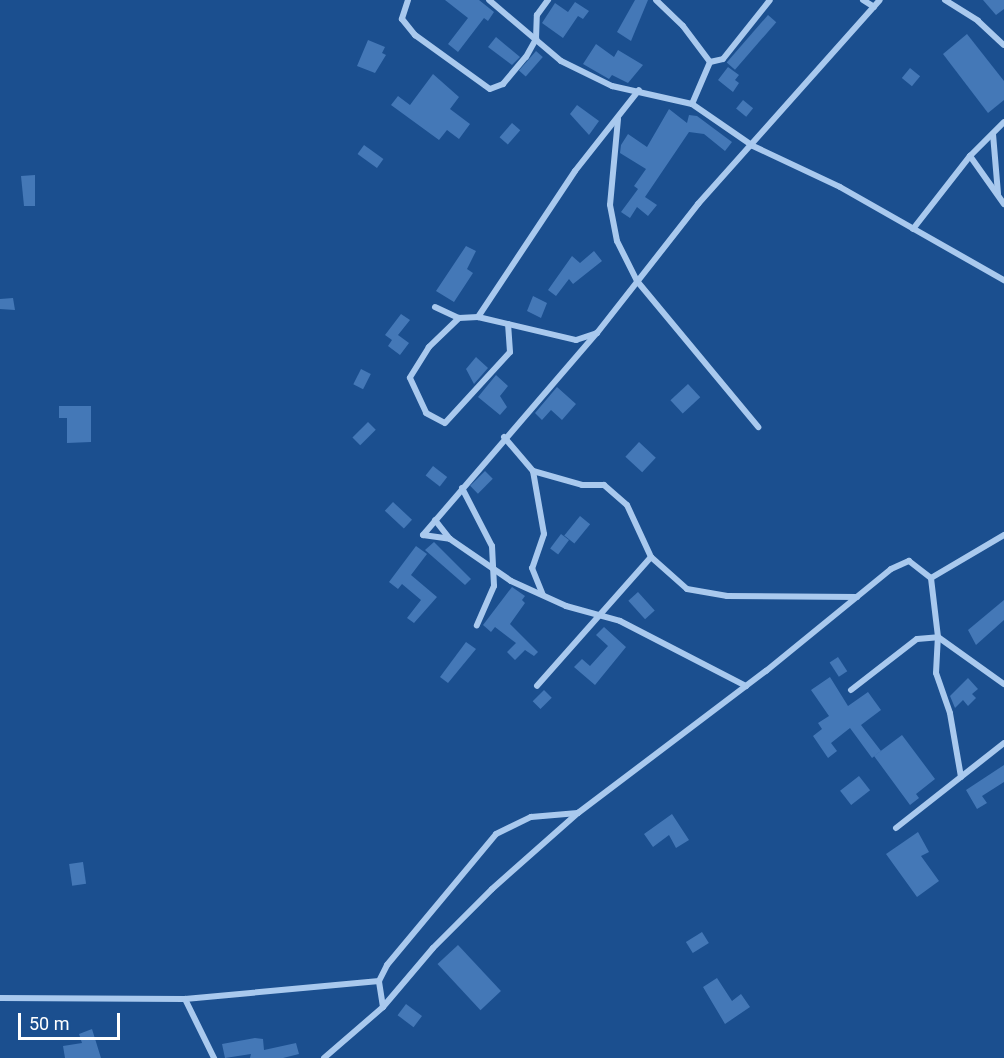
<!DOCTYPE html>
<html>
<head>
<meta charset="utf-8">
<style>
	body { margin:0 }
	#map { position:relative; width:1004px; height:1058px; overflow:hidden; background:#1b4f8f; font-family:Roboto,sans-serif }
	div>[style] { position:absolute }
	.building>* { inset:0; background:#4478b7; transform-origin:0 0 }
	.minor>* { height:6px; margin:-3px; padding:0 3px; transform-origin:3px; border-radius:3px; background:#a9c9ee }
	span { translate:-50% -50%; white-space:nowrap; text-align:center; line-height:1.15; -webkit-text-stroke:4.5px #1b4f8f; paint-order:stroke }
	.scale { position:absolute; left:18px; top:1013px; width:102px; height:27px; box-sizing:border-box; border:3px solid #fff; border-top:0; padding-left:8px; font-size:18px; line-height:21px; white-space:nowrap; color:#fff; -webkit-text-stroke:4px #1b4f8f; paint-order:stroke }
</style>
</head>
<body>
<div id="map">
	<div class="building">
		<i style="clip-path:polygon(445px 0,479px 0,494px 12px,488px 21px,484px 18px,458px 52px,448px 44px,468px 18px)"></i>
		<i style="clip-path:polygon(635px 0,648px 0,631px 41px,617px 32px)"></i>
		<i style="clip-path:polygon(983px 0,1004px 0,1004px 9px,996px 15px)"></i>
		<i style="clip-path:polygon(575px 2px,589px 11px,583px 19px,578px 16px,563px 38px,542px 23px,555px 3px,568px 12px)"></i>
		<i style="left:768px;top:15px;width:11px;height:63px;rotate:41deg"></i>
		<i style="clip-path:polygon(967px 34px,1004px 81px,1004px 100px,988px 113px,943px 54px)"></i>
		<i style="clip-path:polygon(496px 37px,520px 57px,512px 65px,488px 47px)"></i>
		<i style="clip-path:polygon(368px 40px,385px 47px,382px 53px,386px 55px,375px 73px,357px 66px)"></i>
		<i style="clip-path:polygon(596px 44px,614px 57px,618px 50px,643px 65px,628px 83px,612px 75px,609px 79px,583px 64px)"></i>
		<i style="left:536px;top:51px;width:9px;height:26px;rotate:41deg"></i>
		<i style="clip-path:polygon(728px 67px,739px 75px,735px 80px,739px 83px,733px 92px,718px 80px)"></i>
		<i style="left:910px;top:68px;width:13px;height:13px;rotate:39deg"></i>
		<i style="clip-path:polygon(433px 74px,459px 97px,450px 109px,470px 124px,459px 139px,447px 130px,439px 140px,391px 105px,398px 96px,410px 105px)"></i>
		<i style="left:743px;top:100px;width:13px;height:11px;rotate:39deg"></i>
		<i style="clip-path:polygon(577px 105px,599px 121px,589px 135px,570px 114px)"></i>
		<i style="clip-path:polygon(669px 109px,687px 123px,689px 115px,697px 116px,732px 142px,725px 151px,704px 134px,689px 132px,645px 197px,657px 205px,648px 216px,637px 207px,630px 218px,621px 212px,638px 189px,634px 186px,646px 169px,620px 153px,621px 145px,628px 134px,647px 147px)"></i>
		<i style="left:512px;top:123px;width:11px;height:19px;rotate:41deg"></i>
		<i style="left:364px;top:145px;width:24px;height:11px;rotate:36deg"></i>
		<i style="clip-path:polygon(35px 175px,35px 206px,24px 206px,21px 176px)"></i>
		<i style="clip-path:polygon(466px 246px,476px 251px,467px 269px,473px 273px,454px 302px,436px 291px)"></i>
		<i style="clip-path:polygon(594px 251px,602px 261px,573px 284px,569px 279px,556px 296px,548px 290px,572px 256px,580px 263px)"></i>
		<i style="clip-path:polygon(533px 296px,547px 303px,541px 318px,527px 311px)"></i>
		<i style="clip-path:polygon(13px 298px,15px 310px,0 309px,0 299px)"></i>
		<i style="clip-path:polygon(401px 314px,410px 320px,398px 335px,409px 343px,400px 355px,388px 346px,392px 340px,385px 335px)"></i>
		<i style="clip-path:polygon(476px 357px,488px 368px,474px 384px,466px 369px)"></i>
		<i style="left:361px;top:369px;width:11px;height:17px;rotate:27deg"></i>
		<i style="clip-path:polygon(496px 375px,508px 386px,500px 396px,507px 407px,500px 415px,478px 397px)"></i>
		<i style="left:688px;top:384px;width:18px;height:24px;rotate:47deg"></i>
		<i style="clip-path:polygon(557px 387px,576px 404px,562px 420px,551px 410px,542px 420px,535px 413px)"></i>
		<i style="clip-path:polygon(59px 406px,91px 406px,91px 442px,67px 443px,67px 418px,59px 418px)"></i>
		<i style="left:368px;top:422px;width:11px;height:22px;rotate:45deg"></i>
		<i style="left:639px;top:442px;width:23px;height:20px;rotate:43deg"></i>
		<i style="left:433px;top:466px;width:18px;height:12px;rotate:38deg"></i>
		<i style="left:485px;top:471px;width:11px;height:21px;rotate:45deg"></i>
		<i style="left:393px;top:502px;width:26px;height:12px;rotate:43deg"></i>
		<i style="left:580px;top:516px;width:13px;height:25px;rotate:39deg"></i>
		<i style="left:561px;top:534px;width:10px;height:18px;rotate:37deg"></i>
		<i style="clip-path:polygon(434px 542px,471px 579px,465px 585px,425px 550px)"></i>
		<i style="clip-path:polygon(416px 546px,427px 554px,411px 575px,437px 597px,414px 623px,407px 618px,421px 600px,402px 584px,398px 589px,389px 582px)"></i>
		<i style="clip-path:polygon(512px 587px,525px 596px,522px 600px,525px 603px,510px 624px,538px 652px,534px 656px,525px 650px,515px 660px,507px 652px,516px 643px,495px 627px,491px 632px,483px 625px)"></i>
		<i style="left:638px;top:592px;width:25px;height:13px;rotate:48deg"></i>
		<i style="clip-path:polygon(1004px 600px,1004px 620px,976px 645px,968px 630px)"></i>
		<i style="clip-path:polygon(604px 627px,626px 647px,595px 685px,574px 667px,582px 659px,590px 666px,608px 646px,596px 635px)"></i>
		<i style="clip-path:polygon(466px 642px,476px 649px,448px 683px,440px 677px)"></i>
		<i style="left:838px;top:657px;width:17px;height:10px;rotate:57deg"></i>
		<i style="clip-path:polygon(830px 677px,848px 706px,868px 692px,881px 710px,861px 725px,881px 751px,872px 758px,850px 728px,831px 743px,837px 751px,828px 758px,813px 736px,822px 729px,818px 723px,829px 716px,811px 690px)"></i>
		<i style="clip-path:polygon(968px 678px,978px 689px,972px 694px,976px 698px,968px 706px,963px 700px,955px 708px,950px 696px)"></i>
		<i style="left:544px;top:690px;width:11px;height:16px;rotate:45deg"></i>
		<i style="clip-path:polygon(902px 735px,935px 779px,916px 794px,919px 798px,910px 805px,874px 756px)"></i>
		<i style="clip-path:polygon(1004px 765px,1004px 782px,982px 796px,987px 803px,977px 809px,966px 790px)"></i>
		<i style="left:859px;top:776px;width:18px;height:24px;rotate:52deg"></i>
		<i style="clip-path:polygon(672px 814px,689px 840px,676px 848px,669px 835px,653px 847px,644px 834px)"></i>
		<i style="clip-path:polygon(918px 832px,929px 852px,921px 856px,939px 881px,917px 897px,886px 854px)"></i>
		<i style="left:83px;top:862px;width:22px;height:14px;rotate:82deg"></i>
		<i style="left:702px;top:932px;width:13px;height:19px;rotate:58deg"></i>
		<i style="left:458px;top:945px;width:63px;height:28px;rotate:47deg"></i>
		<i style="clip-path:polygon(717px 978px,732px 1001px,741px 994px,750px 1007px,725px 1024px,703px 987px)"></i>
		<i style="left:406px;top:1004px;width:20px;height:14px;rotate:37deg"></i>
		<i style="clip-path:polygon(92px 1029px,101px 1058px,65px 1058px,63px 1046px,82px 1043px,79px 1034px)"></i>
		<i style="clip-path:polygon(255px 1038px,263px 1039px,264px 1050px,296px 1043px,299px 1054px,283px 1058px,250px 1058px,251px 1054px,225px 1058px,222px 1044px)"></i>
	</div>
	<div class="minor">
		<i style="left:408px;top:0;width:20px;rotate:108deg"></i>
		<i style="left:402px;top:19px;width:21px;rotate:51deg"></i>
		<i style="left:415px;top:35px;width:92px;rotate:35.8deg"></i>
		<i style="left:490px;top:89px;width:14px;rotate:-21deg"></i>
		<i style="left:503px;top:84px;width:35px;rotate:-50deg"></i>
		<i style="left:526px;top:57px;width:21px;rotate:-61deg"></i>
		<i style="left:536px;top:39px;width:24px;rotate:-88deg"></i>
		<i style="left:537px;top:15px;width:19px;rotate:-54deg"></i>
		<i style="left:489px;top:0;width:94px;rotate:40.3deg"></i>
		<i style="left:561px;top:61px;width:57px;rotate:26.1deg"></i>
		<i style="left:612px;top:86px;width:82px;rotate:12.7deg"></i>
		<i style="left:692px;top:104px;width:74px;rotate:34.5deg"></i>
		<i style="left:753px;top:146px;width:96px;rotate:25.2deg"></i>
		<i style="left:840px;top:187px;width:189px;rotate:29.6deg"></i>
		<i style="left:656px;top:0;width:37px;rotate:44deg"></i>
		<i style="left:683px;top:26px;width:45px;rotate:53.1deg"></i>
		<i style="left:863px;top:0;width:13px;rotate:32deg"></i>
		<i style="left:945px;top:0;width:39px;rotate:32deg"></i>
		<i style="left:978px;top:21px;width:35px;rotate:43deg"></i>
		<i style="left:692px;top:104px;width:46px;rotate:-66.8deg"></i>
		<i style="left:710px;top:62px;width:13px;rotate:-13deg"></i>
		<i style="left:723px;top:59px;width:75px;rotate:-51.5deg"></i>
		<i style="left:618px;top:119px;width:86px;rotate:95.3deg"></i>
		<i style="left:610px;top:205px;width:37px;rotate:79deg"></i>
		<i style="left:617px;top:241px;width:45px;rotate:63.4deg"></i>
		<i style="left:637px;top:281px;width:190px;rotate:50.3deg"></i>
		<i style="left:993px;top:134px;width:60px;rotate:85.2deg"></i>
		<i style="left:970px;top:156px;width:59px;rotate:54.7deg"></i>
		<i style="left:913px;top:229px;width:93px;rotate:-52deg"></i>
		<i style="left:970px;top:156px;width:48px;rotate:-45deg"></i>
		<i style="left:435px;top:307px;width:26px;rotate:25deg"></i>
		<i style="left:459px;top:318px;width:19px;rotate:-3deg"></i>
		<i style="left:478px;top:317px;width:101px;rotate:13.2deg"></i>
		<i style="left:576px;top:340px;width:22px;rotate:-18deg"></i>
		<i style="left:478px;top:317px;width:175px;rotate:-56.4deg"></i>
		<i style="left:575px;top:171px;width:103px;rotate:-51.7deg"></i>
		<i style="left:459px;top:318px;width:42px;rotate:136deg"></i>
		<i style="left:429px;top:347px;width:36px;rotate:122deg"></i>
		<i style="left:410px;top:378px;width:38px;rotate:65deg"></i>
		<i style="left:426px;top:413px;width:21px;rotate:28deg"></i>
		<i style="left:445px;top:423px;width:96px;rotate:-47.5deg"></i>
		<i style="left:510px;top:352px;width:28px;rotate:-94deg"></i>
		<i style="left:504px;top:437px;width:45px;rotate:49.5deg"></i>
		<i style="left:533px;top:471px;width:51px;rotate:15.9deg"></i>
		<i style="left:582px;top:485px;width:22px"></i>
		<i style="left:604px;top:485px;width:30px;rotate:41deg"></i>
		<i style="left:627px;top:505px;width:57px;rotate:65.2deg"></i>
		<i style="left:651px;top:557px;width:172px;rotate:131.5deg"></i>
		<i style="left:533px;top:471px;width:64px;rotate:80.1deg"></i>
		<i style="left:544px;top:534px;width:36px;rotate:109deg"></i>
		<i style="left:532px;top:568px;width:29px;rotate:68deg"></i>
		<i style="left:462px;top:488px;width:65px;rotate:62.7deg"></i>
		<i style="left:492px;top:546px;width:40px;rotate:87.1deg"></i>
		<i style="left:494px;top:586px;width:43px;rotate:113.6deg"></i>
		<i style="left:435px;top:520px;width:24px;rotate:52deg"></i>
		<i style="left:450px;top:539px;width:74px;rotate:34.5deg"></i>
		<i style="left:511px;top:581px;width:60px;rotate:24.4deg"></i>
		<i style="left:566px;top:606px;width:56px;rotate:15.5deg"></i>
		<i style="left:620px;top:621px;width:142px;rotate:27.3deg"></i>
		<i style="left:423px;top:535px;width:267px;rotate:-49.3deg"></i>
		<i style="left:597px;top:333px;width:164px;rotate:-51.9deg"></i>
		<i style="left:698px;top:204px;width:273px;rotate:-48.3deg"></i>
		<i style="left:423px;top:535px;width:27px;rotate:8deg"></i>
		<i style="left:651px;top:557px;width:48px;rotate:41.6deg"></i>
		<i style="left:687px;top:589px;width:41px;rotate:9.9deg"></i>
		<i style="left:727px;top:596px;width:130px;rotate:0.4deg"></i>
		<i style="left:851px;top:690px;width:83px;rotate:-37.7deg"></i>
		<i style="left:917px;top:639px;width:21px;rotate:-5deg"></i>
		<i style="left:938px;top:637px;width:81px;rotate:35.5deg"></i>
		<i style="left:961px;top:777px;width:65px;rotate:-99.8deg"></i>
		<i style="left:950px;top:713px;width:42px;rotate:-109.3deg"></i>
		<i style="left:936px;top:673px;width:36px;rotate:-87deg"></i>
		<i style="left:938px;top:637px;width:59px;rotate:-96.8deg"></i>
		<i style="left:931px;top:578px;width:85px;rotate:-30.5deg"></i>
		<i style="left:896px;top:828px;width:137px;rotate:-38.2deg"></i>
		<i style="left:0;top:998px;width:185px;rotate:0.3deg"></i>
		<i style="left:185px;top:999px;width:195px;rotate:-5.3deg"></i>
		<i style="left:185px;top:999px;width:66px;rotate:63.8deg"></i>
		<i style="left:383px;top:1007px;width:26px;rotate:-99deg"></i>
		<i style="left:379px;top:981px;width:18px;rotate:-63deg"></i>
		<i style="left:387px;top:965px;width:170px;rotate:-50.2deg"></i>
		<i style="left:496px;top:834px;width:39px;rotate:-26deg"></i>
		<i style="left:531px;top:817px;width:47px;rotate:-4.9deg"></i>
		<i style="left:324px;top:1058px;width:78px;rotate:-40.8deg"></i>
		<i style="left:383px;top:1007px;width:77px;rotate:-49.7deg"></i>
		<i style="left:433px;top:948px;width:83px;rotate:-45deg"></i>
		<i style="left:492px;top:889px;width:115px;rotate:-41.5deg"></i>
		<i style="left:578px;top:813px;width:236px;rotate:-37.1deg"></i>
		<i style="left:766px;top:671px;width:161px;rotate:-39.2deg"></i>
		<i style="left:891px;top:569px;width:20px;rotate:-24deg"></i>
		<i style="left:909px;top:561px;width:28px;rotate:38deg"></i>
	</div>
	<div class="scale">50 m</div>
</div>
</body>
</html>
